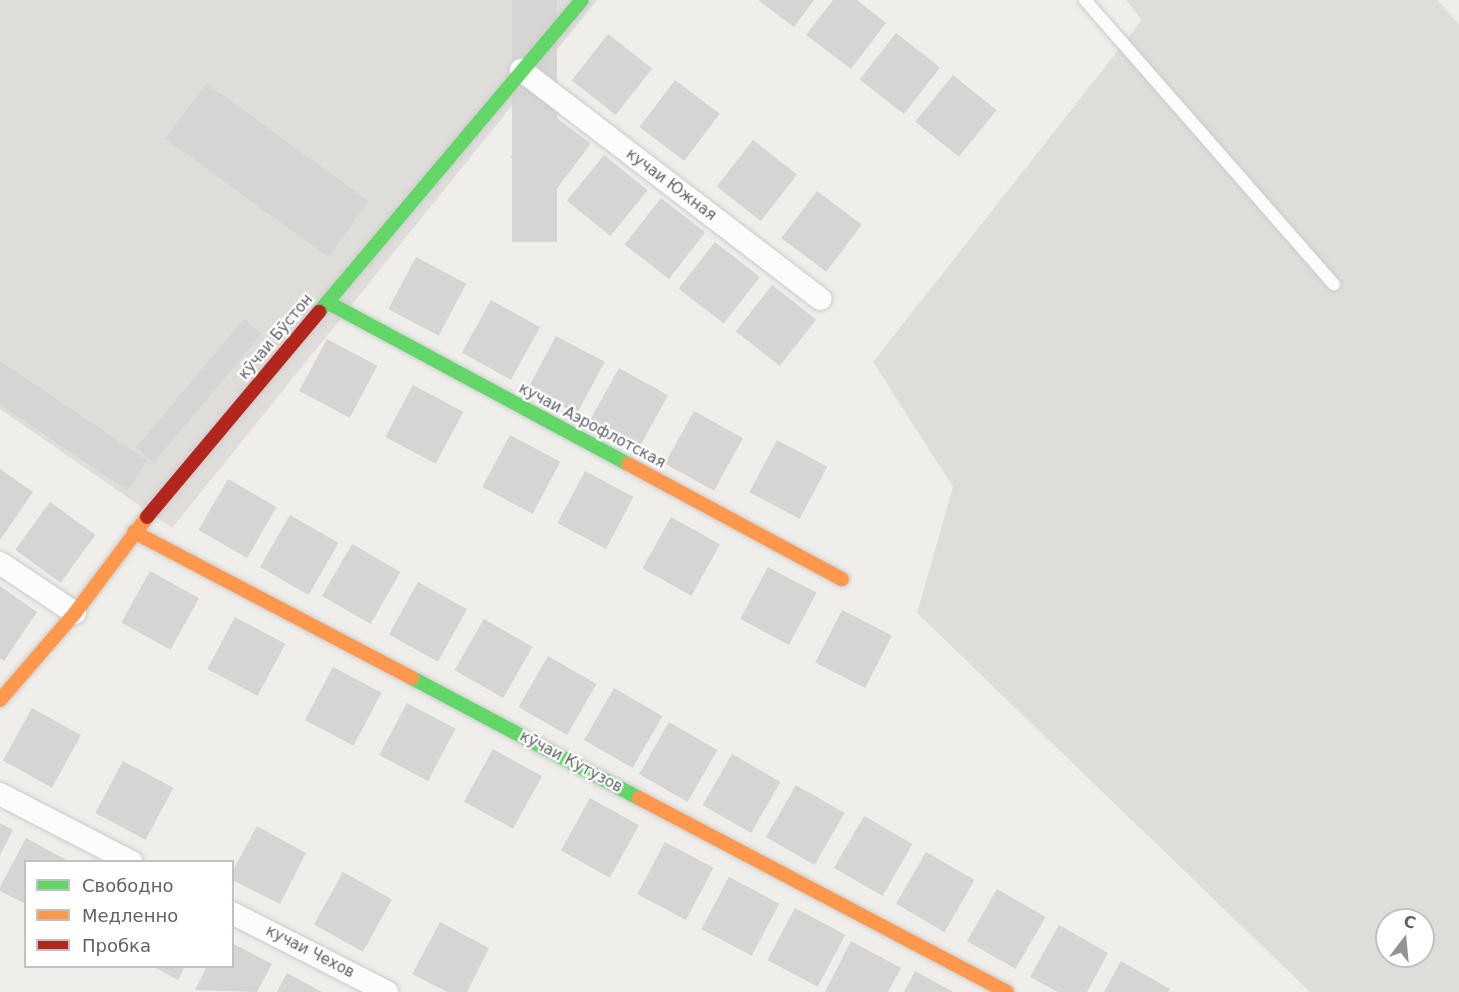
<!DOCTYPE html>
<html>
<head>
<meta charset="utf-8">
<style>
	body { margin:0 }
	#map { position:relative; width:1459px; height:992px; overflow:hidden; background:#efeeea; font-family:"DejaVu Sans",sans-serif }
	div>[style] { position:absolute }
	.industrial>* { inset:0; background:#dfddda }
	.building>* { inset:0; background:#d6d5d3; transform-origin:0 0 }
	.roads { filter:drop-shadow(0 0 2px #cbcccc) drop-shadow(0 0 2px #cbcccc) }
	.lane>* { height:12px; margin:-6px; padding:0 6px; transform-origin:6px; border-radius:6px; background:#fdfcfc }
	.street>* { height:22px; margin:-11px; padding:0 11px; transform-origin:11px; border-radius:11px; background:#fdfcfc }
	.fast>* { height:14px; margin:-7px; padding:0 7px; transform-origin:7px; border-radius:7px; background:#63d668 }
	.slow>* { height:14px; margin:-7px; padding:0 7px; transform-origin:7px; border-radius:7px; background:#ff974d }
	.jam>* { height:14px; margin:-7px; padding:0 7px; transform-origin:7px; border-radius:7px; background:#b3261e }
	span { translate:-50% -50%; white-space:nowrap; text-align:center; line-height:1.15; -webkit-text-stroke:4.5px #fff; paint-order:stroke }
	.street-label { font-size:15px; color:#5f6368 }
	.legend { position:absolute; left:24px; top:860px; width:210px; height:108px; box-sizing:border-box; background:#fff; border:2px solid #bfc1c3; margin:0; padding:8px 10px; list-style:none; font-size:18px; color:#5f6368 }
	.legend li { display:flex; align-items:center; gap:12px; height:30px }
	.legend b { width:30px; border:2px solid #bfc1c3 }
	.north { position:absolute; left:1375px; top:908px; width:60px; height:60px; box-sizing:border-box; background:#fff; border:2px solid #bfc1c3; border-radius:50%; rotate:16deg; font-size:16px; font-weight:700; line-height:24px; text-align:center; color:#5f6368 }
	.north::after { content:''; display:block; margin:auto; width:21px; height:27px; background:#919496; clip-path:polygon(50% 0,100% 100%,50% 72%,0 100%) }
</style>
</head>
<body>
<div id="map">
	<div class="industrial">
		<i style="clip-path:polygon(0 0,597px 0,172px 528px,0 409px)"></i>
		<i style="clip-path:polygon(evenodd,1126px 0,1437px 0,1459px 24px,1459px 992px,1310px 992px,917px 613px,953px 487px,873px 362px,1142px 20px,1126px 0,1387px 920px,1423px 920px,1423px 956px,1387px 956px,1387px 920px)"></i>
	</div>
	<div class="building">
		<i style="left:512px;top:0;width:45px;height:242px"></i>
		<i style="clip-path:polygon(758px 0,814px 0,794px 27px)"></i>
		<i style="clip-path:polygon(833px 0,857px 0,886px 23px,851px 69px,806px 35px)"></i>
		<i style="left:896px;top:33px;width:56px;height:59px;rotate:38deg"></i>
		<i style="left:608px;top:34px;width:56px;height:59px;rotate:38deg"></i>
		<i style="left:953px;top:75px;width:56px;height:60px;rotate:39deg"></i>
		<i style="left:675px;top:80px;width:56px;height:59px;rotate:37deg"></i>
		<i style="left:206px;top:83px;width:201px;height:69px;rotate:36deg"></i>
		<i style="left:546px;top:110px;width:56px;height:59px;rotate:37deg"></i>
		<i style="left:753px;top:140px;width:56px;height:59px;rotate:38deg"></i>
		<i style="left:604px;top:155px;width:56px;height:59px;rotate:39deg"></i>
		<i style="left:817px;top:191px;width:56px;height:59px;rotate:37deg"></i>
		<i style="left:661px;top:198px;width:56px;height:59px;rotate:38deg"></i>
		<i style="left:715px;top:242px;width:57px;height:59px;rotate:38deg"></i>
		<i style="left:416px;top:257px;width:57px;height:59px;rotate:28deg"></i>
		<i style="left:772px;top:285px;width:56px;height:59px;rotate:38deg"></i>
		<i style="left:491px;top:300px;width:56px;height:60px;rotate:29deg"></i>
		<i style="left:244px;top:319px;width:23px;height:168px;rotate:40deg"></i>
		<i style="left:556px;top:336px;width:55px;height:59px;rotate:28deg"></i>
		<i style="left:327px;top:339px;width:57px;height:59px;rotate:28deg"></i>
		<i style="left:0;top:361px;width:178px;height:36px;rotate:34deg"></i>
		<i style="left:619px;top:368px;width:56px;height:60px;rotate:29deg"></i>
		<i style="left:413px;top:385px;width:57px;height:59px;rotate:28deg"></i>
		<i style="left:694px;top:411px;width:56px;height:60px;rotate:29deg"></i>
		<i style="left:510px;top:435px;width:57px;height:59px;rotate:28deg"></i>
		<i style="left:777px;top:440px;width:57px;height:59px;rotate:28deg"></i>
		<i style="clip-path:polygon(0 469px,33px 492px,0 540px)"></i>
		<i style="left:585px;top:471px;width:55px;height:59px;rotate:28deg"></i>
		<i style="left:228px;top:479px;width:56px;height:59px;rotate:30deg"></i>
		<i style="left:50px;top:502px;width:56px;height:59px;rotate:36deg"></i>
		<i style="left:290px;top:515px;width:56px;height:60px;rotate:30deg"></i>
		<i style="left:671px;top:517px;width:56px;height:59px;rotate:29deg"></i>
		<i style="left:352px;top:544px;width:56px;height:60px;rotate:30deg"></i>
		<i style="left:768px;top:567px;width:55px;height:59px;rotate:28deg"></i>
		<i style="left:150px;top:571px;width:56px;height:59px;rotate:29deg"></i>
		<i style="left:418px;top:582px;width:56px;height:60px;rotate:29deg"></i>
		<i style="clip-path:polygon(0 586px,37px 612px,4px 661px,0 658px)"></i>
		<i style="left:842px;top:610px;width:56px;height:59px;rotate:27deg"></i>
		<i style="left:235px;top:617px;width:57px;height:59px;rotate:28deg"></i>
		<i style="left:484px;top:619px;width:56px;height:59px;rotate:30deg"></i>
		<i style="left:548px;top:656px;width:56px;height:59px;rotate:30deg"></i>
		<i style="left:333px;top:667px;width:55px;height:60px;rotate:28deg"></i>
		<i style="left:614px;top:688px;width:56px;height:60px;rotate:30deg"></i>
		<i style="left:407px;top:703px;width:55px;height:59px;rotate:28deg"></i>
		<i style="left:32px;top:708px;width:56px;height:60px;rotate:29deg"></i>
		<i style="left:669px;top:722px;width:56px;height:60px;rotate:30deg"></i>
		<i style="left:493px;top:749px;width:56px;height:60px;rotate:29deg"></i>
		<i style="left:732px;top:754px;width:56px;height:59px;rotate:30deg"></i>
		<i style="left:123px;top:761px;width:57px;height:59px;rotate:28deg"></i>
		<i style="left:796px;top:785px;width:56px;height:60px;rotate:30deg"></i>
		<i style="left:590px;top:798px;width:56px;height:60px;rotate:29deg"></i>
		<i style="left:864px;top:816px;width:56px;height:60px;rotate:30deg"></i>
		<i style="clip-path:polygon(0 823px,13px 830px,0 855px)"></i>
		<i style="clip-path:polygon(257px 826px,306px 853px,280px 904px,232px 880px,232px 872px)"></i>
		<i style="clip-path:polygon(26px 838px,70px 862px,26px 862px,26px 904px,0 891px,0 887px)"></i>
		<i style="left:665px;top:842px;width:55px;height:59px;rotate:28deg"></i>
		<i style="left:926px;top:852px;width:56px;height:60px;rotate:30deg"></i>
		<i style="left:343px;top:872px;width:56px;height:60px;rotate:29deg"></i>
		<i style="left:729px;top:877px;width:57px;height:59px;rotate:28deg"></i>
		<i style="left:997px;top:889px;width:56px;height:60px;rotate:30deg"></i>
		<i style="left:795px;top:908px;width:57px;height:59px;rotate:28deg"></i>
		<i style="clip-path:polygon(440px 922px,489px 948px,467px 992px,447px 992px,412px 974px)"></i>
		<i style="clip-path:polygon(1059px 925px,1108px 953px,1087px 992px,1058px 992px,1030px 977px)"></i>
		<i style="clip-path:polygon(851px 941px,901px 968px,888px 992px,825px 992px)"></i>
		<i style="clip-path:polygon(232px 943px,272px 964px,257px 992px,195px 990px,207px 966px,232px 966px)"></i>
		<i style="clip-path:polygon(1121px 961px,1170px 989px,1168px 992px,1104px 992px)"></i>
		<i style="clip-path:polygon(152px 966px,185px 966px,178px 980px)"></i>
		<i style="clip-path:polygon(915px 971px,953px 992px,904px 992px)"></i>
		<i style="clip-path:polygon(287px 973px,322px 992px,277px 992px)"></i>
	</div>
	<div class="roads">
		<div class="lane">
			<i style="left:1085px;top:0;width:378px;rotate:48.8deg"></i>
		</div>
		<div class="street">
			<i style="left:521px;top:70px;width:377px;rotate:37.4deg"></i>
			<i style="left:0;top:563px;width:90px;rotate:33.7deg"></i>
			<i style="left:0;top:794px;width:148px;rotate:27.3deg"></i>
			<i style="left:232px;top:913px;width:174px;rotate:27deg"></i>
		</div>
		<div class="fast">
			<i style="left:327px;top:302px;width:342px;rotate:28.3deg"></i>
			<i style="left:319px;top:312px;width:408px;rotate:-49.9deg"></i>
			<i style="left:412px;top:678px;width:257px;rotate:27.9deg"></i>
		</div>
		<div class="slow">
			<i style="left:628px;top:464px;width:243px;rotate:28.3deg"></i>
			<i style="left:134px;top:532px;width:314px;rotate:27.7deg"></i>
			<i style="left:0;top:700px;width:115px;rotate:-49.2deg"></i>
			<i style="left:75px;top:613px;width:120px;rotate:-53.1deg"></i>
			<i style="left:639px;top:798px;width:416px;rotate:27.8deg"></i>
		</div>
		<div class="jam">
			<i style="left:147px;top:517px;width:268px;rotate:-50deg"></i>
		</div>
	</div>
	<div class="street-label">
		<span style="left:671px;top:185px;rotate:37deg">кучаи Южная</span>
		<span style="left:276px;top:337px;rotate:-50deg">кӯчаи Бӯстон</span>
		<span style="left:592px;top:426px;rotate:28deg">кучаи Аэрофлотская</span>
		<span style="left:571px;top:762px;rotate:28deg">кӯчаи Кутузов</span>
		<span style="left:310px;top:952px;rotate:27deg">кучаи Чехов</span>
	</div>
	<ul class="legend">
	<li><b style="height:8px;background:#63d668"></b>Свободно</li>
	<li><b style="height:8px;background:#ff974d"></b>Медленно</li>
	<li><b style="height:8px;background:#b3261e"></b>Пробка</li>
	</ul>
	<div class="north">С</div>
</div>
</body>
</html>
